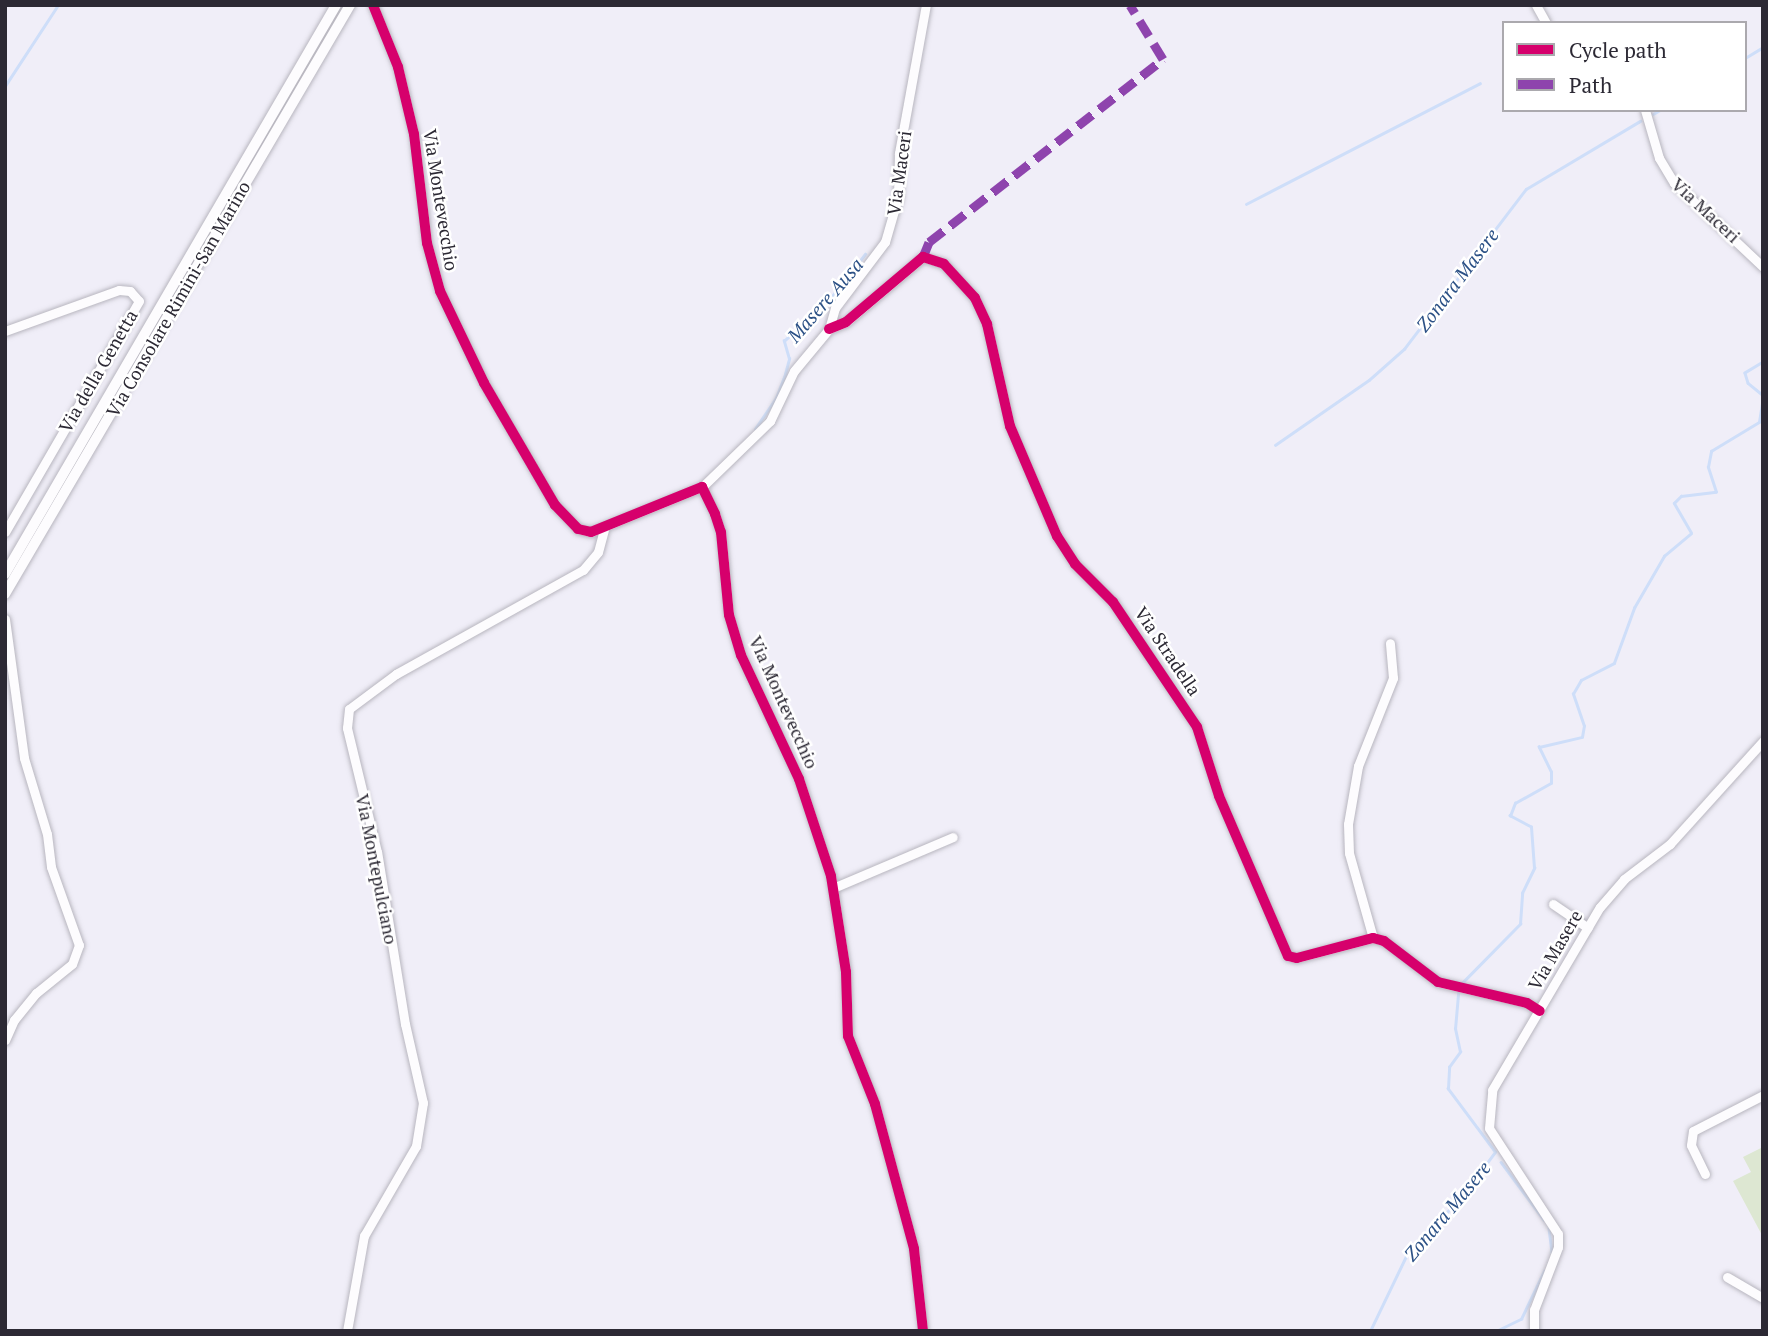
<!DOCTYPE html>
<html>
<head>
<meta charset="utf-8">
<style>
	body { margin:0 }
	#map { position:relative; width:1768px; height:1336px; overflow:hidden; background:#f0eef8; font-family:"PT Serif",serif }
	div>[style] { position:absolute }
	.green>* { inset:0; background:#dde7d2 }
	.stream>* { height:2.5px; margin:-1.25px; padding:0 1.25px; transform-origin:1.25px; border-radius:1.25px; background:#cedef9 }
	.roads { filter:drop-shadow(0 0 2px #b8b6bf) drop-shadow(0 0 2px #b8b6bf) }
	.minor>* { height:9px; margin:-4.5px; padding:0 4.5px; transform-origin:4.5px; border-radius:4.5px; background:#fdfcfe }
	.major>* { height:10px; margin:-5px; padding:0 5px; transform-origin:5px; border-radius:5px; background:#fdfcfe }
	.quiet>* { height:9px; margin-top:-4.5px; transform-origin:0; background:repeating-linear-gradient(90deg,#8e44ad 0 18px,transparent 0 27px) }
	.cycleway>* { height:10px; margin:-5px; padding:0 5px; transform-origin:5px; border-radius:5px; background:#d6006c }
	span { translate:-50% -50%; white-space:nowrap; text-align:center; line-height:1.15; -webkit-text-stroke:5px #fff; paint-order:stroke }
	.street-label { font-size:18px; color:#2c2934 }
	.water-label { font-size:19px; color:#2c5186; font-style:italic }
	.frame { position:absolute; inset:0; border:7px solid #2c2934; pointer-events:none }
	.legend { position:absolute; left:1502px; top:21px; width:245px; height:91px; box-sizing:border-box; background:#fff; border:2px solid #aba9ae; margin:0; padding:9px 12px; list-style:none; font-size:21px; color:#2c2934 }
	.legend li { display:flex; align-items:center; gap:14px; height:35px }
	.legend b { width:35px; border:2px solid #aba9ae }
</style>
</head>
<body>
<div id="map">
	<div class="green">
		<i style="clip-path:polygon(1763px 1147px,1763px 1237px,1733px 1181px,1751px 1172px,1743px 1157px)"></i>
	</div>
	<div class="stream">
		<i style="left:1745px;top:58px;width:21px;rotate:-31deg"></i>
		<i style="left:5px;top:86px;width:97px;rotate:-56.8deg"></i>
		<i style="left:1653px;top:114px;width:8px;rotate:-30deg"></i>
		<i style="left:1246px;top:204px;width:263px;rotate:-27.3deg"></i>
		<i style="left:1763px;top:362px;width:21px;rotate:149deg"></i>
		<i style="left:1745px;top:373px;width:10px;rotate:73deg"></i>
		<i style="left:1748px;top:383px;width:19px;rotate:39deg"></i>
		<i style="left:755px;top:429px;width:37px;rotate:-56deg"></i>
		<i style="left:776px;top:398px;width:26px;rotate:-69deg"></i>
		<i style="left:785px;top:374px;width:16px;rotate:-75deg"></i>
		<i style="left:789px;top:359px;width:19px;rotate:-106deg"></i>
		<i style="left:784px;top:341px;width:67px;rotate:-43.2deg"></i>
		<i style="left:833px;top:295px;width:52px;rotate:-52deg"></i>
		<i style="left:1275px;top:445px;width:114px;rotate:-34.7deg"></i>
		<i style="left:1369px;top:380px;width:47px;rotate:-41.5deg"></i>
		<i style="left:1404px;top:349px;width:201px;rotate:-52.7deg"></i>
		<i style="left:1526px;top:189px;width:133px;rotate:-30.8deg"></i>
		<i style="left:1460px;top:985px;width:86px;rotate:-45.5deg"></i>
		<i style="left:1520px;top:924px;width:31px;rotate:-86deg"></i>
		<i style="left:1522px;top:893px;width:28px;rotate:-64deg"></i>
		<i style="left:1534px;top:868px;width:41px;rotate:-94.2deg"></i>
		<i style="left:1531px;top:827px;width:24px;rotate:-152deg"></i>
		<i style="left:1510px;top:816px;width:14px;rotate:-69deg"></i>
		<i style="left:1515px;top:803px;width:41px;rotate:-29.1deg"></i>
		<i style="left:1551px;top:783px;width:11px;rotate:-90deg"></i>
		<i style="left:1551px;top:772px;width:28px;rotate:-116deg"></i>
		<i style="left:1539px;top:747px;width:44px;rotate:-13.1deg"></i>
		<i style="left:1582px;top:737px;width:11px;rotate:-80deg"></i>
		<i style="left:1584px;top:726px;width:34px;rotate:-109deg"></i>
		<i style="left:1573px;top:694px;width:16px;rotate:-60deg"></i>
		<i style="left:1581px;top:680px;width:37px;rotate:-27deg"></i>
		<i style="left:1614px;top:663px;width:59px;rotate:-70deg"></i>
		<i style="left:1634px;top:608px;width:60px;rotate:-60deg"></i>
		<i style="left:1664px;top:556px;width:35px;rotate:-40deg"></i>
		<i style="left:1691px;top:533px;width:34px;rotate:-120deg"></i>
		<i style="left:1674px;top:503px;width:10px;rotate:-45deg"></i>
		<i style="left:1681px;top:496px;width:35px;rotate:-7deg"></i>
		<i style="left:1716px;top:492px;width:26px;rotate:-108deg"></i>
		<i style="left:1708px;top:467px;width:16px;rotate:-79deg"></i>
		<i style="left:1711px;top:451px;width:56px;rotate:-31.1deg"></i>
		<i style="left:1759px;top:422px;width:26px;rotate:-81deg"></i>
		<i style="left:1501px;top:1162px;width:72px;rotate:53.4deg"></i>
		<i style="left:1549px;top:1228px;width:24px;rotate:83deg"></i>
		<i style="left:1370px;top:1331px;width:90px;rotate:-64.3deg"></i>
		<i style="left:1409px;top:1250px;width:74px;rotate:-45deg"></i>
		<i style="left:1461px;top:1198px;width:57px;rotate:-53.5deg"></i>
		<i style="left:1495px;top:1152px;width:79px;rotate:-126.7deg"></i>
		<i style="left:1448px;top:1089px;width:22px;rotate:-87deg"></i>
		<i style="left:1449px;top:1067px;width:19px;rotate:-54deg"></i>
		<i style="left:1460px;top:1052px;width:24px;rotate:-102deg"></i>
		<i style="left:1455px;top:1029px;width:38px;rotate:-85deg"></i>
		<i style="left:1496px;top:1331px;width:28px;rotate:-26deg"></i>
		<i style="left:1521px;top:1319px;width:53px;rotate:-64.4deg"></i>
	</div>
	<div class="roads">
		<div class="minor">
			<i style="left:373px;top:5px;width:67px;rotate:68deg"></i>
			<i style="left:398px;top:67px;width:69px;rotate:76.6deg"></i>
			<i style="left:414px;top:134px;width:110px;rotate:83.2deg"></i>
			<i style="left:427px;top:243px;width:50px;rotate:74.8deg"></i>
			<i style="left:440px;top:291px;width:102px;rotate:64.4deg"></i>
			<i style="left:484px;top:383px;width:141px;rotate:59.8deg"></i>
			<i style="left:555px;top:505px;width:33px;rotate:46deg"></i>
			<i style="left:578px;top:529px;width:13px;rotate:13deg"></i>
			<i style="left:591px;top:532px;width:120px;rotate:-22.1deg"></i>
			<i style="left:702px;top:487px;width:30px;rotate:64deg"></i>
			<i style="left:715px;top:514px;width:19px;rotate:72deg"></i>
			<i style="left:721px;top:532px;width:83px;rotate:84.5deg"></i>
			<i style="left:729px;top:615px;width:42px;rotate:73.3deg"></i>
			<i style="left:741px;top:655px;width:137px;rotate:64.9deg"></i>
			<i style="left:799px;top:779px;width:102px;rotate:71.7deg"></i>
			<i style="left:831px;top:876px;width:97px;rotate:81.1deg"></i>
			<i style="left:846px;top:972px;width:64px;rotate:88.2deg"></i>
			<i style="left:848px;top:1036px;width:73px;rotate:68.3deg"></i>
			<i style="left:875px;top:1104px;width:150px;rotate:74.9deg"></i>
			<i style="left:914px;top:1249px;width:82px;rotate:83.7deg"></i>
			<i style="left:1536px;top:5px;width:21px;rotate:61deg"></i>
			<i style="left:1645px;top:110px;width:50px;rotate:73.7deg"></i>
			<i style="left:1659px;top:158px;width:29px;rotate:59deg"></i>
			<i style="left:1674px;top:183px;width:122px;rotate:43.3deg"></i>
			<i style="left:829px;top:329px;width:18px;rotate:-22deg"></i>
			<i style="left:846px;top:322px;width:101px;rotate:-40.2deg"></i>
			<i style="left:923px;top:257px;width:22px;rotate:18deg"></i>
			<i style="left:944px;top:264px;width:46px;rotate:47.6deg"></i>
			<i style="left:975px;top:298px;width:29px;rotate:65deg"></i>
			<i style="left:987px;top:324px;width:105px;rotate:77.3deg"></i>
			<i style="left:1010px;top:426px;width:120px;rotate:66.9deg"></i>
			<i style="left:1057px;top:536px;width:33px;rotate:57deg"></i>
			<i style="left:1075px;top:564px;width:54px;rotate:45deg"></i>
			<i style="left:1113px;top:602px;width:151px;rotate:56.1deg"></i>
			<i style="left:1197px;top:727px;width:72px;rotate:72.3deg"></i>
			<i style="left:1219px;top:796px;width:174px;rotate:66.7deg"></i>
			<i style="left:1288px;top:956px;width:9px;rotate:13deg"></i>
			<i style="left:1297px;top:958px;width:79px;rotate:-14.7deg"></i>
			<i style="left:1373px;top:938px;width:11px;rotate:15deg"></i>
			<i style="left:1384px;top:941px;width:68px;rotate:37.2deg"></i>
			<i style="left:1438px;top:982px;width:91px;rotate:13.3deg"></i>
			<i style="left:1527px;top:1003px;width:15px;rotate:32deg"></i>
			<i style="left:5px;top:331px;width:121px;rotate:-19.8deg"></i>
			<i style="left:119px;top:290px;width:11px;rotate:5deg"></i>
			<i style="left:130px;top:291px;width:13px;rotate:48deg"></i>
			<i style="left:139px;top:301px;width:267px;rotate:120.1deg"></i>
			<i style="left:702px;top:487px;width:95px;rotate:-44.1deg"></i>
			<i style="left:770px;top:421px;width:55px;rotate:-64.4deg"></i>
			<i style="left:794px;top:371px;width:55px;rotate:-50.2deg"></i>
			<i style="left:829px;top:329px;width:22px;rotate:-74deg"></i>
			<i style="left:835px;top:308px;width:83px;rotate:-52.9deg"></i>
			<i style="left:885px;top:242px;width:47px;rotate:-73.9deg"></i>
			<i style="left:898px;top:197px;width:44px;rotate:-88.7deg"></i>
			<i style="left:899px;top:153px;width:150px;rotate:-79.7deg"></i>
			<i style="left:5px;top:619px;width:140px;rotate:82.2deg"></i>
			<i style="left:24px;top:758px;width:79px;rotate:73.2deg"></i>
			<i style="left:47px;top:834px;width:33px;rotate:83deg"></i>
			<i style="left:51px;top:867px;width:83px;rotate:70.3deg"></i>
			<i style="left:79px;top:945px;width:20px;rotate:110deg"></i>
			<i style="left:72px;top:964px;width:46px;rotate:141.1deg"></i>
			<i style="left:36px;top:993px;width:35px;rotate:129deg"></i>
			<i style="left:14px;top:1020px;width:22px;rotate:114deg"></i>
			<i style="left:833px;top:888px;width:130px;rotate:-23deg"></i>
			<i style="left:1553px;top:904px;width:42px;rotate:34.4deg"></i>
			<i style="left:1373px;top:938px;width:88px;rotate:-105.8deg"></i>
			<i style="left:1349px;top:853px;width:29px;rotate:-92deg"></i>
			<i style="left:1348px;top:824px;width:59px;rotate:-80.2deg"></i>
			<i style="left:1358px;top:766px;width:95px;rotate:-68.3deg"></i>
			<i style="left:1393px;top:678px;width:35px;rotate:-95deg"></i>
			<i style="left:1705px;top:1174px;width:32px;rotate:-116deg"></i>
			<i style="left:1691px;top:1145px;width:14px;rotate:-82deg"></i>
			<i style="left:1693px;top:1131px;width:79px;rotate:-27.2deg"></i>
			<i style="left:1727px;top:1277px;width:42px;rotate:30.3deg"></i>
			<i style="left:347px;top:1331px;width:97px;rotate:-79.9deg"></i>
			<i style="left:364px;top:1236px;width:104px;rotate:-60deg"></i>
			<i style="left:416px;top:1146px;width:44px;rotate:-80.8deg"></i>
			<i style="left:423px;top:1103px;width:81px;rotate:-102.8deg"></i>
			<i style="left:405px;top:1024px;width:174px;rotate:-99.2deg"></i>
			<i style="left:377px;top:852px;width:128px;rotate:-103.6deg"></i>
			<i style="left:347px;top:728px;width:19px;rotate:-84deg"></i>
			<i style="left:349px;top:709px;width:59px;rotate:-36.7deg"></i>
			<i style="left:396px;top:674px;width:214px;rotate:-29.1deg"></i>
			<i style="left:583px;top:570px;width:23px;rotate:-50deg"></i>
			<i style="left:598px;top:552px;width:23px;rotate:-75deg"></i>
			<i style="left:1534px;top:1331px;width:21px;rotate:-90deg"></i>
			<i style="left:1534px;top:1310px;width:67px;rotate:-69.1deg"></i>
			<i style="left:1558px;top:1247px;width:13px;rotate:-90deg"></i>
			<i style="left:1558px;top:1234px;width:126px;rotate:-123.1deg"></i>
			<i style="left:1489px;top:1128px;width:38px;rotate:-85deg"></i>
			<i style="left:1492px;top:1090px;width:212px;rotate:-59.5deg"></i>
			<i style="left:1600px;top:907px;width:37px;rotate:-49deg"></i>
			<i style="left:1624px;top:879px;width:58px;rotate:-37.3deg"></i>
			<i style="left:1670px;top:844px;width:139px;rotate:-47.9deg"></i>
		</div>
		<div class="major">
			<i style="left:5px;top:574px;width:658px;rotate:-59.81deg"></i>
			<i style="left:5px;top:594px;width:683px;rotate:-59.64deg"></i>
		</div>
	</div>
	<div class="quiet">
		<i style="left:923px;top:257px;width:16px;rotate:-68deg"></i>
		<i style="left:929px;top:242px;width:297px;rotate:-38deg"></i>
		<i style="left:1163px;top:59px;width:63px;rotate:-121.4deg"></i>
	</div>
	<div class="cycleway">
		<i style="left:373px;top:5px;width:67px;rotate:68deg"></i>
		<i style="left:398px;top:67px;width:69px;rotate:76.6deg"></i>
		<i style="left:414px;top:134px;width:110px;rotate:83.2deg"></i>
		<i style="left:427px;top:243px;width:50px;rotate:74.8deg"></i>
		<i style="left:440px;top:291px;width:102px;rotate:64.4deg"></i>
		<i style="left:484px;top:383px;width:141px;rotate:59.8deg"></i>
		<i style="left:555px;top:505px;width:33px;rotate:46deg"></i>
		<i style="left:578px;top:529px;width:13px;rotate:13deg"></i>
		<i style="left:591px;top:532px;width:120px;rotate:-22.1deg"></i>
		<i style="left:702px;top:487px;width:30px;rotate:64deg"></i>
		<i style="left:715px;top:514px;width:19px;rotate:72deg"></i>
		<i style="left:721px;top:532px;width:83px;rotate:84.5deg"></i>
		<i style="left:729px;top:615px;width:42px;rotate:73.3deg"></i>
		<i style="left:741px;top:655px;width:137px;rotate:64.9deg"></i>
		<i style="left:799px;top:779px;width:102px;rotate:71.7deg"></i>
		<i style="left:831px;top:876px;width:97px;rotate:81.1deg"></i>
		<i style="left:846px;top:972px;width:64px;rotate:88.2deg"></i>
		<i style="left:848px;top:1036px;width:73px;rotate:68.3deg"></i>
		<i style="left:875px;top:1104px;width:150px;rotate:74.9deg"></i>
		<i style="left:914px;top:1249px;width:82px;rotate:83.7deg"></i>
		<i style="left:829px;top:329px;width:18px;rotate:-22deg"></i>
		<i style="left:846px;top:322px;width:101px;rotate:-40.2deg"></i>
		<i style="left:923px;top:257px;width:22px;rotate:18deg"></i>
		<i style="left:944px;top:264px;width:46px;rotate:47.6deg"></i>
		<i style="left:975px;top:298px;width:29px;rotate:65deg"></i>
		<i style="left:987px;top:324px;width:105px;rotate:77.3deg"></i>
		<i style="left:1010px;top:426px;width:120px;rotate:66.9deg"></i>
		<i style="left:1057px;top:536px;width:33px;rotate:57deg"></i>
		<i style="left:1075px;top:564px;width:54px;rotate:45deg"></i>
		<i style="left:1113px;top:602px;width:151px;rotate:56.1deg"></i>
		<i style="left:1197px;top:727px;width:72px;rotate:72.3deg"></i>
		<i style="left:1219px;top:796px;width:174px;rotate:66.7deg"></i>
		<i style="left:1288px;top:956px;width:9px;rotate:13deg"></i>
		<i style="left:1297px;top:958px;width:79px;rotate:-14.7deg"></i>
		<i style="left:1373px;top:938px;width:11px;rotate:15deg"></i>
		<i style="left:1384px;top:941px;width:68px;rotate:37.2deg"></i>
		<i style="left:1438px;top:982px;width:91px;rotate:13.3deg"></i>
		<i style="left:1527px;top:1003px;width:15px;rotate:32deg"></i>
	</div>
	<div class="street-label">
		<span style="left:899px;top:173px;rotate:-82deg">Via Maceri</span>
		<span style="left:441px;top:200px;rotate:81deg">Via Montevecchio</span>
		<span style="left:1706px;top:210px;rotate:43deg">Via Maceri</span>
		<span style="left:178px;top:299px;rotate:-60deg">Via Consolare Rimini-San Marino</span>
		<span style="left:98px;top:371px;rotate:-60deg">Via della Genetta</span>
		<span style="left:1168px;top:651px;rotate:56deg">Via Stradella</span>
		<span style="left:784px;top:702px;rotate:66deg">Via Montevecchio</span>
		<span style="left:377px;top:869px;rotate:79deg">Via Montepulciano</span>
		<span style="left:1555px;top:950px;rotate:-60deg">Via Masere</span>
	</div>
	<div class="water-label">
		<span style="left:1457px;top:280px;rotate:-53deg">Zonara Masere</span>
		<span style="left:825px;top:300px;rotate:-49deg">Masere Ausa</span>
		<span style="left:1447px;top:1211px;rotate:-50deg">Zonara Masere</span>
	</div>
	<div class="frame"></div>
	<ul class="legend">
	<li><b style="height:9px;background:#d6006c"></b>Cycle path</li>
	<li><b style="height:9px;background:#8e44ad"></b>Path</li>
	</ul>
</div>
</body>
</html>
